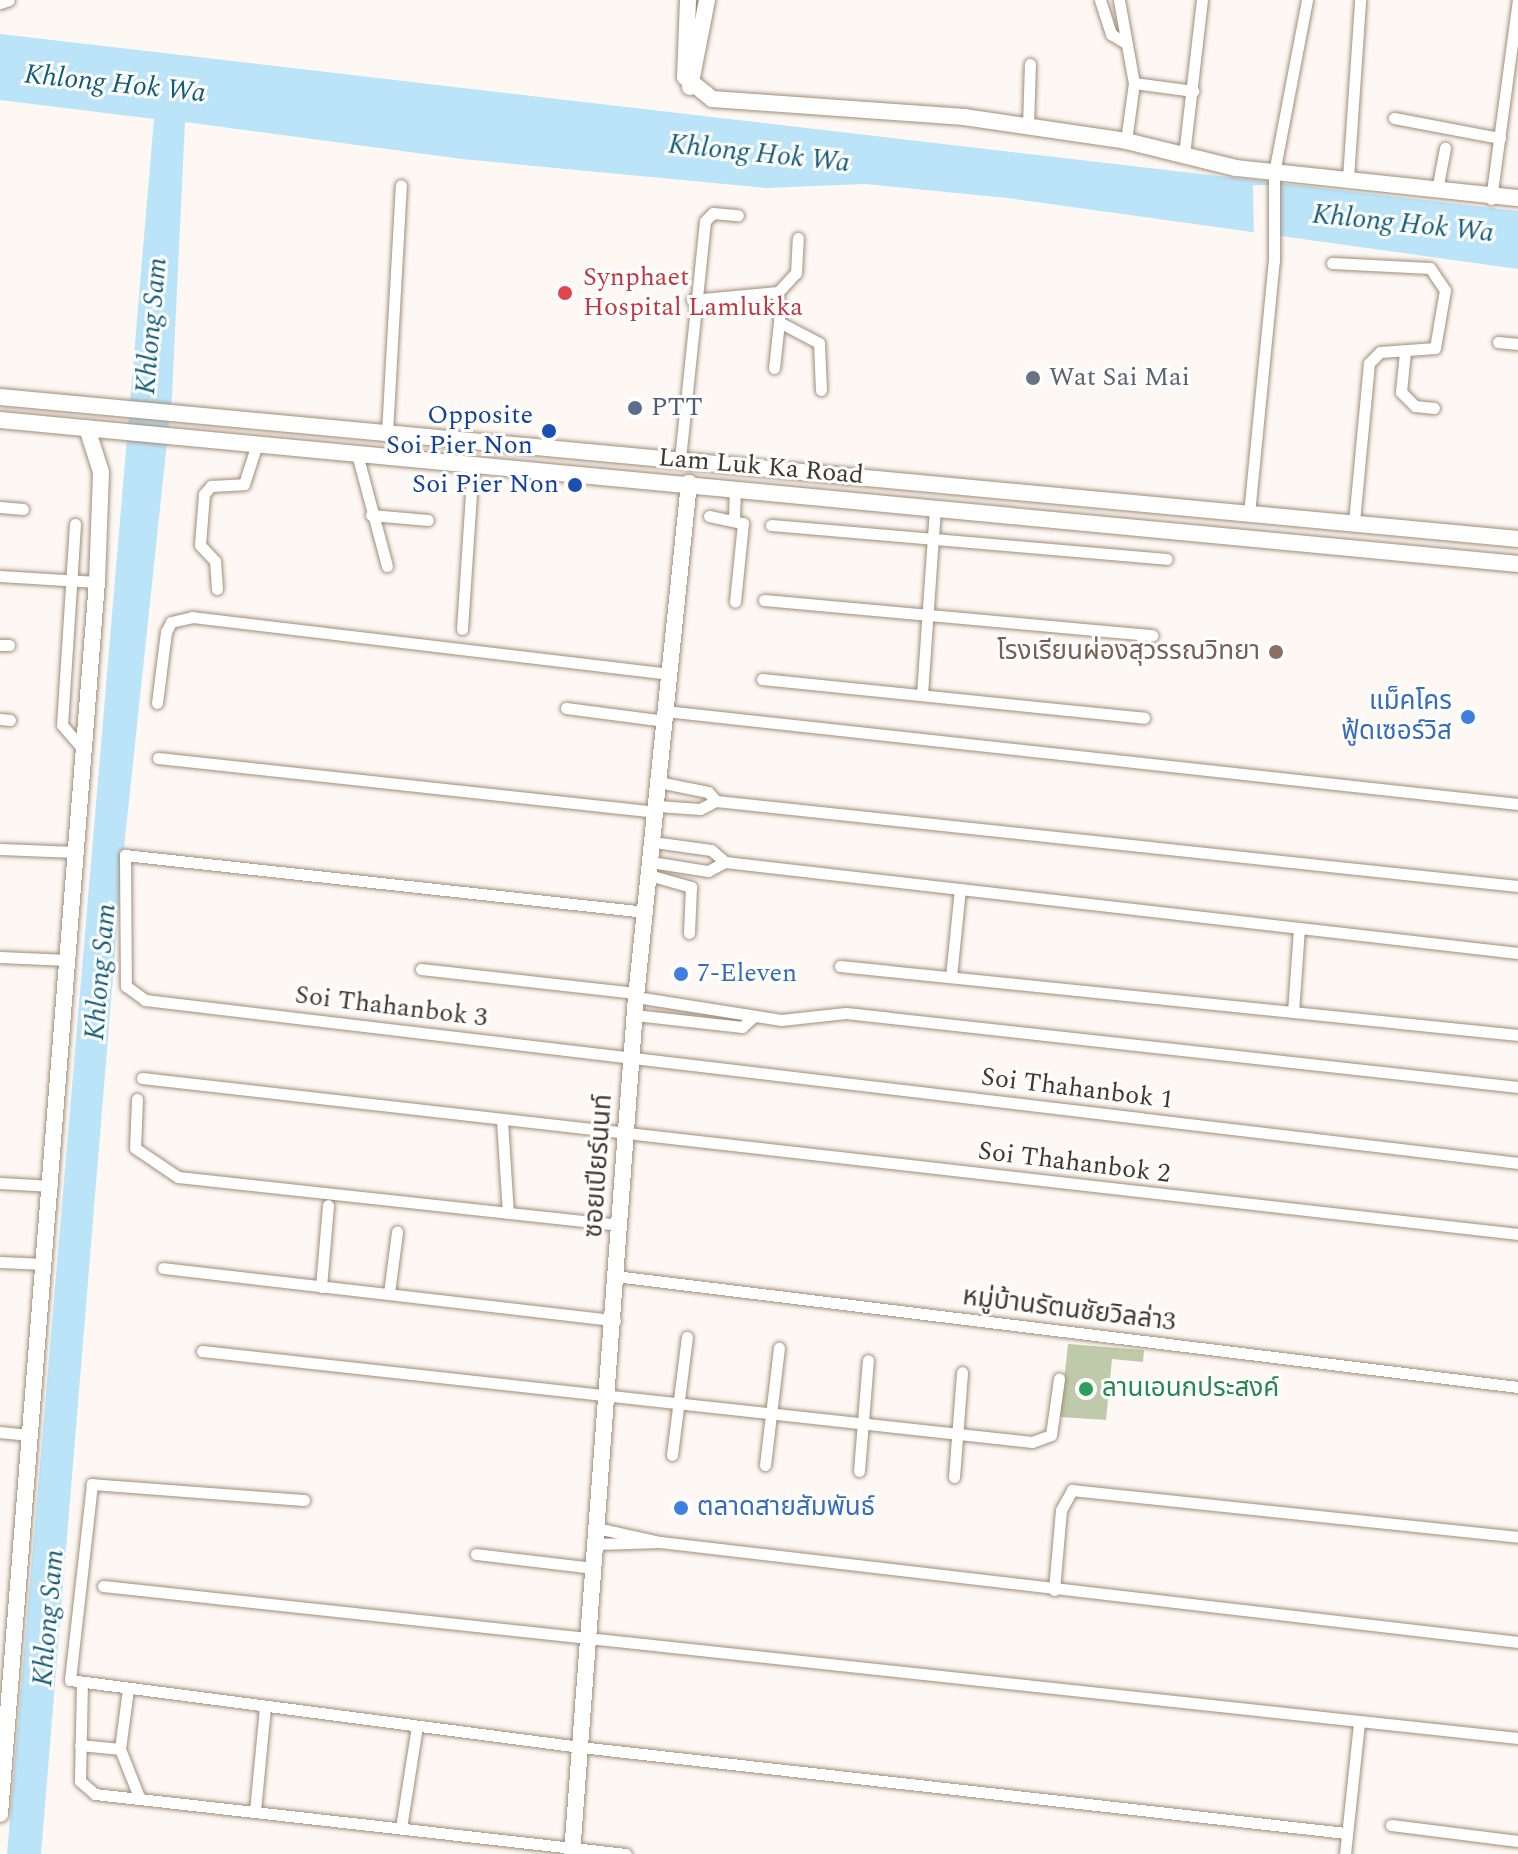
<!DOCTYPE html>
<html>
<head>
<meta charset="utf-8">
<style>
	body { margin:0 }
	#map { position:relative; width:1518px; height:1854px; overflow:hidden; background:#fdf8f4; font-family:Spectral,"Noto Sans Thai",serif }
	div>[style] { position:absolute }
	.green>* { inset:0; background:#bfcaaa }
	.water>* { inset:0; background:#bbe4f9 }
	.pier>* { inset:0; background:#fdf8f4; transform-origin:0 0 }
	.roads { filter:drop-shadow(0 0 2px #a18d78) drop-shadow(0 0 2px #a18d78) }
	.street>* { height:11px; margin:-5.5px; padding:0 5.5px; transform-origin:5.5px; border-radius:5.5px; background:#fff }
	.secondary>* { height:16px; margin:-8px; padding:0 8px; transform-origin:8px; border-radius:8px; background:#fff }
	.dots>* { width:22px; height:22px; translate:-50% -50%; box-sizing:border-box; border:4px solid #fff; border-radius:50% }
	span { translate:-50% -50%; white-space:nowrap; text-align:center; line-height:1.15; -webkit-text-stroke:6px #fff; paint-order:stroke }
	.health-label { font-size:26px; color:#be3a42 }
	.left { translate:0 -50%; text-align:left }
	.worship-label { font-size:26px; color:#5b616d }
	.service-label { font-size:26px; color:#4e5e75 }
	.transit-label { font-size:26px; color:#164399 }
	.right { translate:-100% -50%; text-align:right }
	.street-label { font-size:26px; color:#413930 }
	.education-label { font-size:26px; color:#785e54 }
	.shop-label { font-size:26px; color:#366cbe }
	.leisure-label { font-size:26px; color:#27864d }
	.water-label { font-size:28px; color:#135c78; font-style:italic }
</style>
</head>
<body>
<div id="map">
	<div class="green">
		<i style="clip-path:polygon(1068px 1344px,1144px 1350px,1143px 1362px,1112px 1359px,1106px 1420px,1060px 1417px)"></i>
	</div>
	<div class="water">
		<i style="clip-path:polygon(0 34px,1518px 211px,1518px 269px,1007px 198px,865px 184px,766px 188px,462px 159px,185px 122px,172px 395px,122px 867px,41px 1854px,7px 1854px,154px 119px,0 100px)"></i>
	</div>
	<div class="pier">
		<i style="left:1270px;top:185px;width:50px;height:17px;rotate:89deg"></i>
	</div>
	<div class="roads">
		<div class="street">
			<i style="left:1100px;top:0;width:36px;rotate:72deg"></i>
			<i style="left:1111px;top:34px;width:15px;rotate:32deg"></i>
			<i style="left:1119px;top:0;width:84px;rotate:79.8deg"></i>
			<i style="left:1134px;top:83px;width:59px;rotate:97.9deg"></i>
			<i style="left:0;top:3px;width:9px;rotate:-18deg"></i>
			<i style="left:1134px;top:83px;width:60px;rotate:7.7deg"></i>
			<i style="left:1394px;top:118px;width:108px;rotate:10.7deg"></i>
			<i style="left:1028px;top:126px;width:62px;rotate:-88.2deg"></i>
			<i style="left:1184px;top:155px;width:156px;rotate:-83.4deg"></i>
			<i style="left:1348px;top:178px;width:178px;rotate:-86.1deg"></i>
			<i style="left:1437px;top:190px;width:43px;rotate:-79.2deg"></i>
			<i style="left:1491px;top:199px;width:201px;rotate:-82.3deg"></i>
			<i style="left:1332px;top:263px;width:98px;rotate:2.9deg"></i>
			<i style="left:1430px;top:268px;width:27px;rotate:56deg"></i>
			<i style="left:1445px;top:290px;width:59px;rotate:99.8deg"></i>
			<i style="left:1435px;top:348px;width:55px;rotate:175.8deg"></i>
			<i style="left:1380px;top:352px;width:16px;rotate:135deg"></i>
			<i style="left:1369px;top:363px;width:161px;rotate:95.4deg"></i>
			<i style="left:778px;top:292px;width:26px;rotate:-47deg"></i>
			<i style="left:796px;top:273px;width:35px;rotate:-87deg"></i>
			<i style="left:692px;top:300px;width:86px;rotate:-5.3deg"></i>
			<i style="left:778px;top:292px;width:30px;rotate:88deg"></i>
			<i style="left:779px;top:322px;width:45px;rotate:27.7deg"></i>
			<i style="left:819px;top:343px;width:47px;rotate:87.6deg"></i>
			<i style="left:1498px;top:342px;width:20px;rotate:6deg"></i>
			<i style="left:1405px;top:352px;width:40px;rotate:95.7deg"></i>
			<i style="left:1401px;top:392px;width:20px;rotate:45deg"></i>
			<i style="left:1415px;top:406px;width:19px;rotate:6deg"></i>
			<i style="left:774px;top:368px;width:46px;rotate:-83.8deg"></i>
			<i style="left:387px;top:433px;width:248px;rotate:-86.8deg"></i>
			<i style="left:357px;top:454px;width:116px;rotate:75deg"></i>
			<i style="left:680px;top:459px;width:239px;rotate:-84deg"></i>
			<i style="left:705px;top:221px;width:11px;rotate:-45deg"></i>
			<i style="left:713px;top:213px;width:25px;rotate:5deg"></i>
			<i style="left:0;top:507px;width:23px;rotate:5deg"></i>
			<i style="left:1249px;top:514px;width:254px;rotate:-84.4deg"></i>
			<i style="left:1274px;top:261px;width:88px;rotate:-90deg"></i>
			<i style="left:1274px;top:173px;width:176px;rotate:-79.2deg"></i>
			<i style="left:371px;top:515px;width:57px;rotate:5deg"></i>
			<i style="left:709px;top:516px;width:35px;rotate:12deg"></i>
			<i style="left:743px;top:523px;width:79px;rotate:95.8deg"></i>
			<i style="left:734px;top:517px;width:30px;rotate:-88deg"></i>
			<i style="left:75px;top:524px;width:201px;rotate:93.7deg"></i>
			<i style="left:62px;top:725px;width:33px;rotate:49deg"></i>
			<i style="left:771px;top:525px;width:397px;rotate:4.9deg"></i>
			<i style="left:0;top:576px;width:97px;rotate:3.5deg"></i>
			<i style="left:217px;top:589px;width:28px;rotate:-94deg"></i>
			<i style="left:215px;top:561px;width:22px;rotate:-133deg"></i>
			<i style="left:200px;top:545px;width:51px;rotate:-85.5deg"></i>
			<i style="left:204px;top:494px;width:11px;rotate:-49deg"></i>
			<i style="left:211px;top:486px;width:33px;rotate:-3deg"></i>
			<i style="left:244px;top:484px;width:42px;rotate:-72deg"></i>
			<i style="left:764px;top:600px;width:390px;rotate:5.2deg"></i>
			<i style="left:462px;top:629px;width:165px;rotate:-86.2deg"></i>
			<i style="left:0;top:645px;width:9px"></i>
			<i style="left:762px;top:679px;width:384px;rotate:5.8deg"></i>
			<i style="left:922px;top:694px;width:186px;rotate:-86deg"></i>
			<i style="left:157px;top:703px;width:72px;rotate:-82.8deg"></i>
			<i style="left:166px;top:632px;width:11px;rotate:-63deg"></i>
			<i style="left:171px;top:622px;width:22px;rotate:-13deg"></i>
			<i style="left:192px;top:617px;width:480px;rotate:6.8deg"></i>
			<i style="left:566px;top:708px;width:100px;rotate:7.5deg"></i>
			<i style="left:665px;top:711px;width:858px;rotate:6.22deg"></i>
			<i style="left:0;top:719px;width:10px;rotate:6deg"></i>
			<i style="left:158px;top:758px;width:502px;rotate:6.18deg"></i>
			<i style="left:658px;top:782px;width:51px;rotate:11.3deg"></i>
			<i style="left:708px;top:792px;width:12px;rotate:48deg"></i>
			<i style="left:657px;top:806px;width:43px;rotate:4deg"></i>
			<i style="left:700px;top:809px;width:18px;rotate:-27deg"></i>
			<i style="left:716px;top:801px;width:806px;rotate:6.05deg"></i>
			<i style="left:0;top:849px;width:76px;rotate:2.3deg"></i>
			<i style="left:651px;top:862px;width:58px;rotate:9deg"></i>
			<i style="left:708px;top:871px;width:19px;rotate:-28deg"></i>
			<i style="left:725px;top:862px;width:18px;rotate:-139deg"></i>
			<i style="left:711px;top:850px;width:59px;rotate:-172.1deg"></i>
			<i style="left:725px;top:862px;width:798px;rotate:6.55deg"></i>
			<i style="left:649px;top:875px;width:44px;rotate:15.9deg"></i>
			<i style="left:691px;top:887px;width:46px;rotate:92.5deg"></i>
			<i style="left:646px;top:912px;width:524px;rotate:-173.76deg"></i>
			<i style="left:125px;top:855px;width:131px;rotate:89.6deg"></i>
			<i style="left:126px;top:986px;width:24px;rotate:36deg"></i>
			<i style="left:145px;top:1000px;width:1383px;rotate:6.77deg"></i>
			<i style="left:0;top:957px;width:68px;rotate:2.5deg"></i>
			<i style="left:840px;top:966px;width:682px;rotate:5.81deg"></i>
			<i style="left:421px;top:969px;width:216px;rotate:6.4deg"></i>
			<i style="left:951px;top:977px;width:88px;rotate:-84.2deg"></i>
			<i style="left:636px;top:997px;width:147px;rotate:9deg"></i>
			<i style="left:781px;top:1020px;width:65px;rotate:-6.1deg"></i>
			<i style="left:846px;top:1013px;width:676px;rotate:6.28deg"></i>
			<i style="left:1293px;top:1012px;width:84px;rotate:-85.9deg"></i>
			<i style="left:634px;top:1015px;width:109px;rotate:6.3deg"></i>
			<i style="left:742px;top:1027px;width:15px;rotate:-42deg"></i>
			<i style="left:142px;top:1078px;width:1385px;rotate:6.47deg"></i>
			<i style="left:137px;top:1099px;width:49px;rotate:92.3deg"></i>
			<i style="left:135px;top:1148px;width:52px;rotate:34deg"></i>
			<i style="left:178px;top:1177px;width:445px;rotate:6.2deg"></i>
			<i style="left:502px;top:1121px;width:92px;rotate:86.3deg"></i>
			<i style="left:0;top:1183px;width:52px;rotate:3.3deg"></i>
			<i style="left:0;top:1262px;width:45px;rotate:2.5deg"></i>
			<i style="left:163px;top:1268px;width:455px;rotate:6.6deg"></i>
			<i style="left:615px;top:1276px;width:910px;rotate:7.01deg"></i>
			<i style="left:321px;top:1287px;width:82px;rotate:-85.1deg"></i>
			<i style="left:389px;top:1293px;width:62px;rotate:-82.5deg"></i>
			<i style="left:202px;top:1351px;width:835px;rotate:6.26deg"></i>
			<i style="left:1032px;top:1442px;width:20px;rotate:-20deg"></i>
			<i style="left:1051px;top:1435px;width:57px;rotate:-81.9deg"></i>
			<i style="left:0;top:1432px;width:31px;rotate:6deg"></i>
			<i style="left:672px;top:1455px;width:119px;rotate:-82.8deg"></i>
			<i style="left:765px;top:1465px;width:118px;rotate:-83.2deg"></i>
			<i style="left:859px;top:1471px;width:111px;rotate:-85.4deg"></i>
			<i style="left:954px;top:1477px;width:105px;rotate:-85.6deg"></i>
			<i style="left:304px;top:1500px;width:213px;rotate:-175.7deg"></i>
			<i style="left:92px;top:1484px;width:197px;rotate:96.4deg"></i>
			<i style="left:70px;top:1680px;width:514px;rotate:7.48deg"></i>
			<i style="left:580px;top:1747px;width:771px;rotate:6.41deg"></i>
			<i style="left:597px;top:1528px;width:65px;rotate:12.5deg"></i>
			<i style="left:660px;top:1542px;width:864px;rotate:6.65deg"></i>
			<i style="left:596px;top:1544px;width:64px;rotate:-1.8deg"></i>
			<i style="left:476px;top:1554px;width:119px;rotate:6.8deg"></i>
			<i style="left:103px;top:1586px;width:1423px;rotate:6.13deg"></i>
			<i style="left:1054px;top:1590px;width:80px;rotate:-85deg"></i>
			<i style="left:1061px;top:1510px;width:23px;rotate:-61deg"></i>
			<i style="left:1072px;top:1490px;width:448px;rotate:6deg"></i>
			<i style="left:82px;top:1683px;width:98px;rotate:91.2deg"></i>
			<i style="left:80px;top:1781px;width:20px;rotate:41deg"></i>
			<i style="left:95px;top:1794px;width:534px;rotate:6.45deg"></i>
			<i style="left:128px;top:1689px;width:61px;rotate:97.6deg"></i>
			<i style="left:120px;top:1749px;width:52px;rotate:68.4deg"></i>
			<i style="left:80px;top:1745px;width:40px;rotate:5.7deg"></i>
			<i style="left:255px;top:1811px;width:104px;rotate:-84.5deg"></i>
			<i style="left:1391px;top:1825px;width:128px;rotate:7.2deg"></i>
			<i style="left:401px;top:1828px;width:103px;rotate:-81.1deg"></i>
			<i style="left:1345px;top:1854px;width:131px;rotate:-83.9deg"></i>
		</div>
		<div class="secondary">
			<i style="left:688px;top:0;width:77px;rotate:92.2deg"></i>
			<i style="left:685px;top:77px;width:35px;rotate:39deg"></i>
			<i style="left:712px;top:99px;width:253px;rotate:4.1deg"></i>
			<i style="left:964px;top:117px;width:164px;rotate:8.4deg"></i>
			<i style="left:1126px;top:141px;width:113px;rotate:13.8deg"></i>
			<i style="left:1236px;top:168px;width:284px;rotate:6.1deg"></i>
			<i style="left:690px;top:87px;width:89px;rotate:-78.9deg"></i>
			<i style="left:0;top:397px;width:1525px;rotate:5.34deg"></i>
			<i style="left:0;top:420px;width:1525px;rotate:5.42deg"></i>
			<i style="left:0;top:1814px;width:1236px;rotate:-85.5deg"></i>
			<i style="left:97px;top:582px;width:110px;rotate:-87.9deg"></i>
			<i style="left:101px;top:472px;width:46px;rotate:-107.7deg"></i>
			<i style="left:572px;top:1854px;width:859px;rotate:-85.73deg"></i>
			<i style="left:636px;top:997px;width:517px;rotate:-84.11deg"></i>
		</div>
	</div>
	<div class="dots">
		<i style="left:565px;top:293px;background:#e0444e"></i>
		<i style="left:1033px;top:378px;background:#6b7280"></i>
		<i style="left:635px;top:408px;background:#5c6f8a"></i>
		<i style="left:549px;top:431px;background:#1a4fb4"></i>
		<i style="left:575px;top:485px;background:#1a4fb4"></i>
		<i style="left:1276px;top:652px;background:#8d6e63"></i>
		<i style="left:1468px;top:717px;background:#3f7fe0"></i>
		<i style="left:681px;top:974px;background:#3f7fe0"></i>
		<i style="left:1086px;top:1389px;background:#2e9e5b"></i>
		<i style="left:681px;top:1508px;background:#3f7fe0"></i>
	</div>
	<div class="health-label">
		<span class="left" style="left:583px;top:293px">Synphaet<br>Hospital Lamlukka</span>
	</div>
	<div class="worship-label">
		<span class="left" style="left:1049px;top:378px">Wat Sai Mai</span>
	</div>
	<div class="service-label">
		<span class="left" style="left:651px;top:408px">PTT</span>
	</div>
	<div class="transit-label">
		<span class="right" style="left:533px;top:431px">Opposite<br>Soi Pier Non</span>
		<span class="right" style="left:559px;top:485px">Soi Pier Non</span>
	</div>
	<div class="street-label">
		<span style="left:761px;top:467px;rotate:5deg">Lam Luk Ka Road</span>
		<span style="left:391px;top:1007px;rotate:7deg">Soi Thahanbok 3</span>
		<span style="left:1077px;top:1089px;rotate:7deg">Soi Thahanbok 1</span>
		<span style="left:1074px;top:1163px;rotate:7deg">Soi Thahanbok 2</span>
		<span style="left:599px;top:1166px;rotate:-86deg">ซอยเปียร์นนท์</span>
		<span style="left:1069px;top:1310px;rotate:7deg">หมู่บ้านรัตนชัยวิลล่า3</span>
	</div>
	<div class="education-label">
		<span class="right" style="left:1260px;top:652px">โรงเรียนผ่องสุวรรณวิทยา</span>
	</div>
	<div class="shop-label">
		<span class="right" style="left:1452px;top:717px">แม็คโคร<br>ฟู้ดเซอร์วิส</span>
		<span class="left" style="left:697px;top:974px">7-Eleven</span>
		<span class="left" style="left:697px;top:1508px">ตลาดสายสัมพันธ์</span>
	</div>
	<div class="leisure-label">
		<span class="left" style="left:1102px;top:1389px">ลานเอนกประสงค์</span>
	</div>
	<div class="water-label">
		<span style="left:115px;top:84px;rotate:6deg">Khlong Hok Wa</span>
		<span style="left:759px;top:154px;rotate:6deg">Khlong Hok Wa</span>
		<span style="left:1403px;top:224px;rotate:6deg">Khlong Hok Wa</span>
		<span style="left:152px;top:326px;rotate:-85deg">Khlong Sam</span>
		<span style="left:101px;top:972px;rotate:-85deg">Khlong Sam</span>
		<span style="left:49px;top:1618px;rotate:-85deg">Khlong Sam</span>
	</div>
</div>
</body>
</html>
